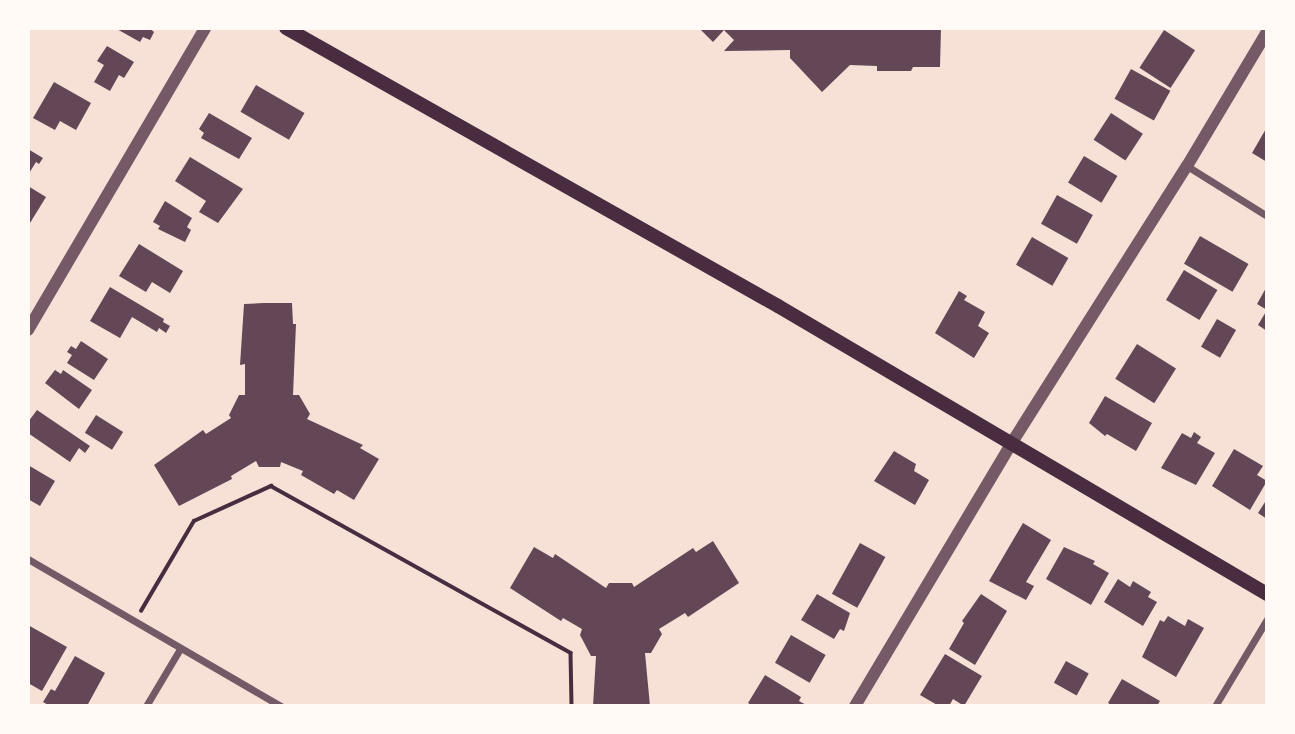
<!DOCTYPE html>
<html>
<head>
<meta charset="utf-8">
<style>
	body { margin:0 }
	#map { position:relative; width:1295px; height:734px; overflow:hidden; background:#f7e1d7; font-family:"Noto Sans",sans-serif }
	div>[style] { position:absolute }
	.building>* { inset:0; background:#644757; transform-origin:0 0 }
	.path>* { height:3.5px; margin:-1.75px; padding:0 1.75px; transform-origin:1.75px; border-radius:1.75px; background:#4a2c40 }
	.minor>* { height:7px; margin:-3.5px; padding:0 3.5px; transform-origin:3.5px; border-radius:3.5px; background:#755966 }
	.tertiary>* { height:12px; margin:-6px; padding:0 6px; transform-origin:6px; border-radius:6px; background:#755966 }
	.secondary>* { height:14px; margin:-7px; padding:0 7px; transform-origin:7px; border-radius:7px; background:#4a2c40 }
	span { translate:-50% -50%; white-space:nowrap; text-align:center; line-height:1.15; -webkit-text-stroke:7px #fffaf5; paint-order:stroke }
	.frame { position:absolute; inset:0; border:30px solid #fffaf5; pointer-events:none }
</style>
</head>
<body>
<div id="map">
	<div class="building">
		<i style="clip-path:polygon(115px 28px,149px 28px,154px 32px,150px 40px,143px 37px,140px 42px)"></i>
		<i style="clip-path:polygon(699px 28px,941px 28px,940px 67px,913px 67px,911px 71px,877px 71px,877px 66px,850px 65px,822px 92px,790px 58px,790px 50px,724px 51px,734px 40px,724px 30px,713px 42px)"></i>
		<i style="left:1164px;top:30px;width:37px;height:45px;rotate:33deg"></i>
		<i style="clip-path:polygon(107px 46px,134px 62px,124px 78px,119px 75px,110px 91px,94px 82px,104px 65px,97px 61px)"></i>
		<i style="left:1131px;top:69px;width:45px;height:34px;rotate:29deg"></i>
		<i style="clip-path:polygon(54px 82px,91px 103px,76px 130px,60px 121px,55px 130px,33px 118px)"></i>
		<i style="left:256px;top:85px;width:56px;height:31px;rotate:30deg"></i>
		<i style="clip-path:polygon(209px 113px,252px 138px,239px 159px,201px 138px,204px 133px,199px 129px)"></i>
		<i style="left:1111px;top:113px;width:38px;height:32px;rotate:33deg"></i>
		<i style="clip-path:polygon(1267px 127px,1267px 162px,1252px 153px)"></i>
		<i style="clip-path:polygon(28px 149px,43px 158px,39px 164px,36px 162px,28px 175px)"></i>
		<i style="left:1084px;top:156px;width:39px;height:31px;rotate:31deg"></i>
		<i style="clip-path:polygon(190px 157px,243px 189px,218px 223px,199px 212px,206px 201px,175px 181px)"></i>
		<i style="clip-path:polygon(28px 186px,46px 197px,30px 223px,28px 222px)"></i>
		<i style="left:1057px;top:195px;width:41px;height:33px;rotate:29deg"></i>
		<i style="clip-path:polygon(165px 201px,192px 218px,187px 227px,191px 230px,185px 242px,158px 229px,160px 226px,153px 222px)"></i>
		<i style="left:1200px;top:236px;width:56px;height:32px;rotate:30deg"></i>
		<i style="left:1032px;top:237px;width:42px;height:32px;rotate:30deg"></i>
		<i style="clip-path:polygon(139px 244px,183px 271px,170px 293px,152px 282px,146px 292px,119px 276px)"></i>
		<i style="left:1184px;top:270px;width:39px;height:35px;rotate:31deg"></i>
		<i style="clip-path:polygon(1267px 286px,1267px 331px,1258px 325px,1267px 310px,1257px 304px)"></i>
		<i style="clip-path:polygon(110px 287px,164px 319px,163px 322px,170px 326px,166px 333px,159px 328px,157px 332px,132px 317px,120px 338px,90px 321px)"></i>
		<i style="clip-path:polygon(959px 291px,967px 296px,964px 300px,985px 312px,978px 326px,989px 333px,974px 358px,935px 333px)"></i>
		<i style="clip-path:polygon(264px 303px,292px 303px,293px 324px,296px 324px,293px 395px,299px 395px,310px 414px,307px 419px,363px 445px,360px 448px,379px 459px,354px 500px,337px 490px,334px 494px,301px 475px,303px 471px,281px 462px,280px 467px,259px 467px,256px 461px,231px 476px,232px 479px,179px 506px,154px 465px,203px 430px,206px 434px,231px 418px,229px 415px,239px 395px,245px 395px,245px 364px,240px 365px,244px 304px)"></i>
		<i style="left:1217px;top:319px;width:22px;height:32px;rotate:30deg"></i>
		<i style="clip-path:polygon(81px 341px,108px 359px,94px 380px,67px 363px,72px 355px,67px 352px,71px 346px,76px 349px)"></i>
		<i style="left:1137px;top:344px;width:46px;height:41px;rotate:32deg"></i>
		<i style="clip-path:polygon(55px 370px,61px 374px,63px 370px,92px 390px,79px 409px,45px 383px)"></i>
		<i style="clip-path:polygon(1105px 396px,1152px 423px,1136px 451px,1107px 434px,1105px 436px,1089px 423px)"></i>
		<i style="clip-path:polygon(37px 410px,90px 446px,85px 453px,79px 448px,70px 462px,28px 433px,28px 422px)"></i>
		<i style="left:96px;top:415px;width:32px;height:21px;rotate:32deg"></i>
		<i style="clip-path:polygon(1194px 432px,1201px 437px,1197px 443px,1215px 453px,1196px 485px,1161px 468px,1182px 433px,1191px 438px)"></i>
		<i style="clip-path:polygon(1234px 449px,1263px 466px,1257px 475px,1267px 481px,1250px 510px,1212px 486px)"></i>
		<i style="clip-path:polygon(894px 451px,916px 464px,914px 471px,929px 480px,915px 505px,874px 481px)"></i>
		<i style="clip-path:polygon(28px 465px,55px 481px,40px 506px,28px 499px)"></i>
		<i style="clip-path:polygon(1267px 499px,1267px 519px,1258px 513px)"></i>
		<i style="clip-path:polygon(1023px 523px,1051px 540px,1026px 582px,1034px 586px,1026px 600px,989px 581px)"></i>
		<i style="clip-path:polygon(713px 541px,739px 583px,688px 617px,685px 613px,659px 629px,662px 634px,651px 653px,645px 653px,650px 706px,593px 706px,596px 656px,591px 656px,580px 635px,582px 629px,563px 618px,561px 621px,510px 588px,534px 547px,553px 558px,555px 554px,606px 588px,609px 583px,632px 583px,634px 587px,693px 548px,696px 552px)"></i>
		<i style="left:860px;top:543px;width:29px;height:58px;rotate:29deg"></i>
		<i style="clip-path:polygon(1064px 547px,1095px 561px,1093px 564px,1109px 573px,1091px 605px,1046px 579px)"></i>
		<i style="clip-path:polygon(1118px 579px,1130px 587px,1133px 581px,1151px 592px,1148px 597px,1157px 602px,1143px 626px,1104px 602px)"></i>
		<i style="clip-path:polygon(817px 594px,850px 613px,844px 631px,840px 629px,834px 639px,801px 620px)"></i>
		<i style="clip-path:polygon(981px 594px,1007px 611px,975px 665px,949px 649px,964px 623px,962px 621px)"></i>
		<i style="clip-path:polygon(1168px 616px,1185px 626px,1188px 619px,1204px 628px,1176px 677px,1142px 657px,1160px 620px,1164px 622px)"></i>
		<i style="clip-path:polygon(28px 625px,67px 647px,42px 691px,28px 683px)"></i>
		<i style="left:791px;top:635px;width:40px;height:32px;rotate:30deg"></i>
		<i style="clip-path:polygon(945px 654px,982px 676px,964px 706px,953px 699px,949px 706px,939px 706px,920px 695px)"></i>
		<i style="clip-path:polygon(75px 656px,105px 673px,87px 706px,50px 706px,43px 702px,51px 689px,55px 691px)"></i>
		<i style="left:1066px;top:661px;width:26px;height:25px;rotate:29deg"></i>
		<i style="clip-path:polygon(765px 675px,801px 697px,799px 701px,808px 706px,753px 706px,748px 703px)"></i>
		<i style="clip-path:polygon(1122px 679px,1160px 701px,1157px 706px,1113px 706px,1108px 703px)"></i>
	</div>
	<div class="path">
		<i style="left:141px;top:611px;width:104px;rotate:-59.5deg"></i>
		<i style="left:194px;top:521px;width:85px;rotate:-24.4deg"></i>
		<i style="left:271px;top:486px;width:343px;rotate:29.1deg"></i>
		<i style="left:571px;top:653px;width:53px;rotate:88.9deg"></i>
	</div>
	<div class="minor">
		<i style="left:1187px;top:166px;width:94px;rotate:32deg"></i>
		<i style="left:28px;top:559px;width:293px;rotate:30.2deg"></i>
		<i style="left:146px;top:706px;width:66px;rotate:-59.2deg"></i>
		<i style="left:1215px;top:706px;width:101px;rotate:-59.1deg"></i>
	</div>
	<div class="tertiary">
		<i style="left:28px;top:330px;width:350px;rotate:-59.6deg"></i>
		<i style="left:855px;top:706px;width:305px;rotate:-59.2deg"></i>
		<i style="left:1011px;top:444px;width:329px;rotate:-57.7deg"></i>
		<i style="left:1187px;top:166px;width:156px;rotate:-59.2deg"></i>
	</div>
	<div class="secondary">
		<i style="left:286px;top:28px;width:565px;rotate:29.47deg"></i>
		<i style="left:778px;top:306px;width:568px;rotate:30.5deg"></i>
	</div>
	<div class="frame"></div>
</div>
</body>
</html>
